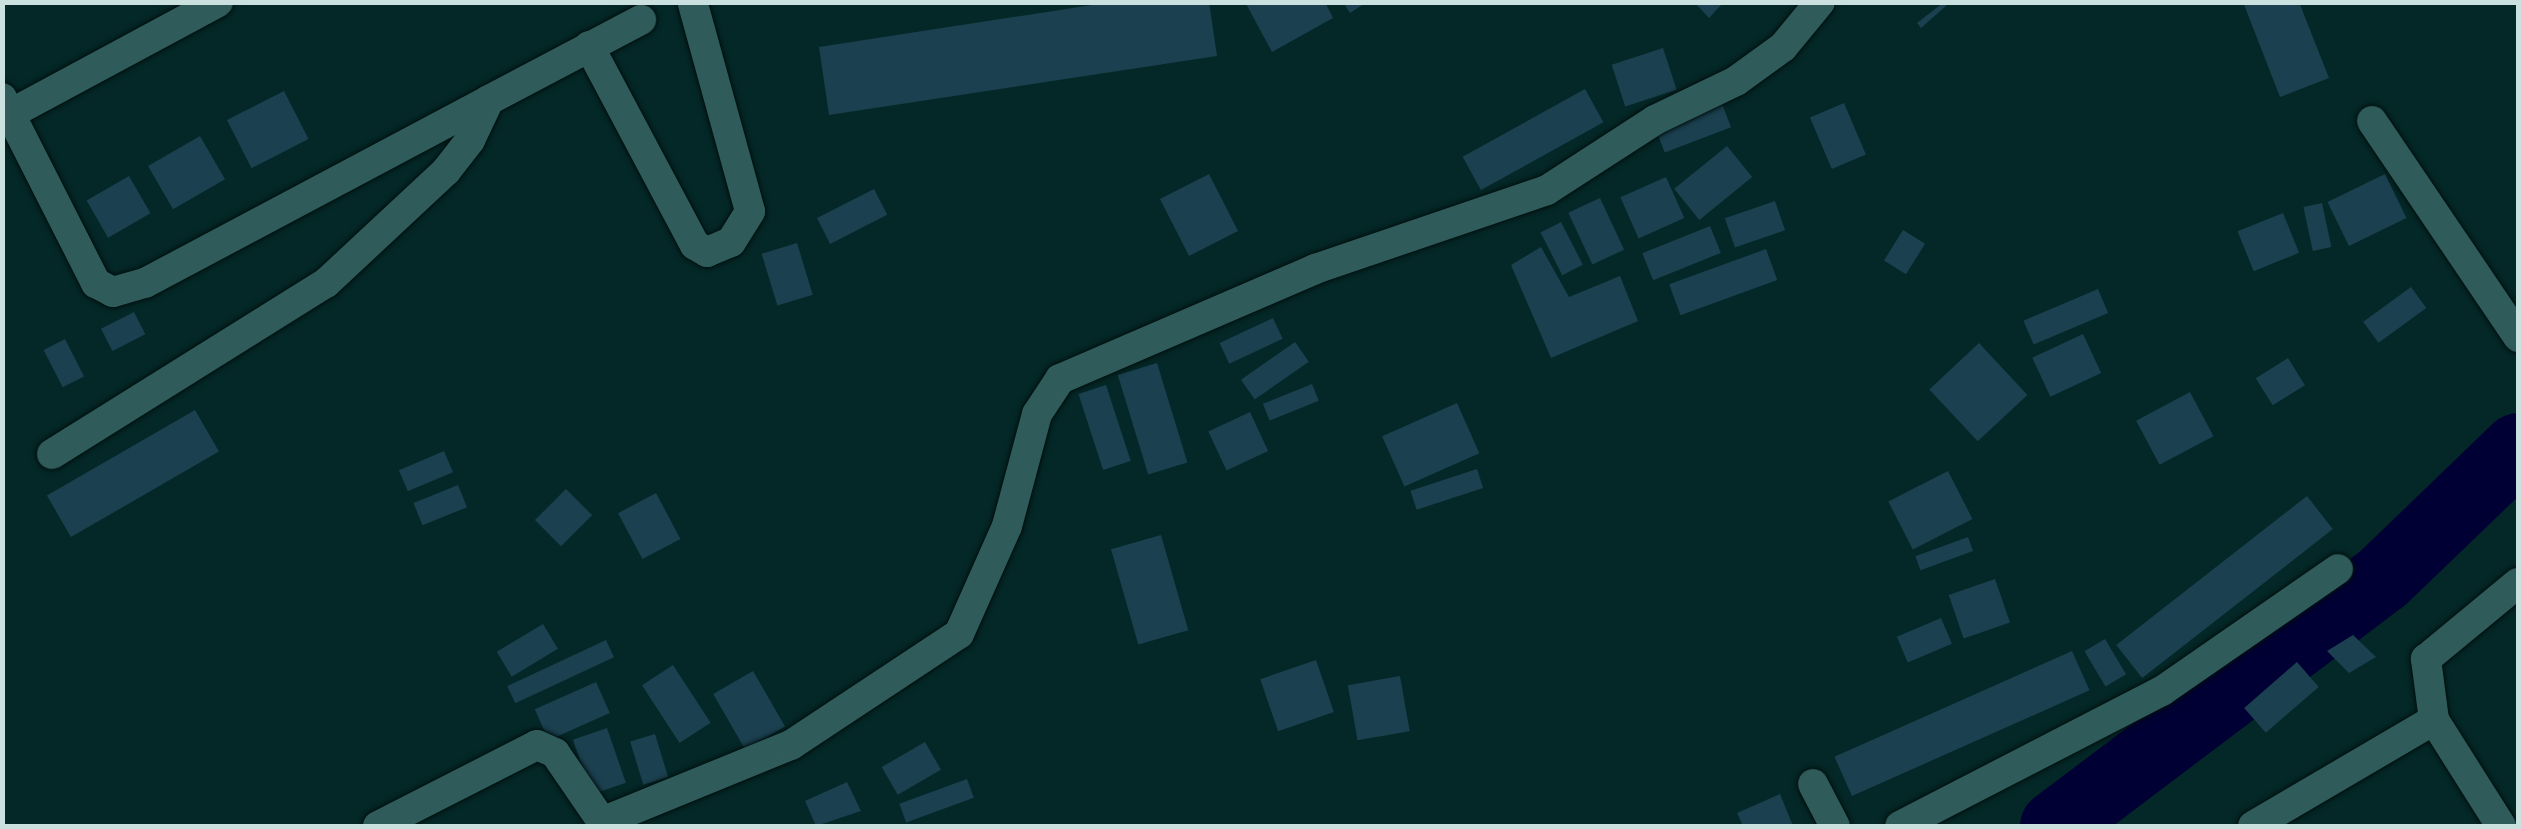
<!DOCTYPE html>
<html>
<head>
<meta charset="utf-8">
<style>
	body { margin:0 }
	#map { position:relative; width:2521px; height:829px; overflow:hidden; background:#042827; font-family:Commissioner,sans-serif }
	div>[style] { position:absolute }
	.river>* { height:70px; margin:-35px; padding:0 35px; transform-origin:35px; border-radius:35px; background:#000034 }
	.building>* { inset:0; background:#1b404f; transform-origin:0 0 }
	.roads { filter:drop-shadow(0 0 2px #000f0f) drop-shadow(0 0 2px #000f0f) }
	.street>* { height:30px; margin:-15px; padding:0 15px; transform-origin:15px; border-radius:15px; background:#2f5c5a }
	span { translate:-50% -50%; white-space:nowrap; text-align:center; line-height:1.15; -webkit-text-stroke:10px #001e1d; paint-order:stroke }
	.frame { position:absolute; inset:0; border:5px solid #cae1e0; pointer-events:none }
</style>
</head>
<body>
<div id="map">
	<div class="river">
		<i style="left:2055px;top:826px;width:411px;rotate:-37.1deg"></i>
		<i style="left:2383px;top:578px;width:187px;rotate:-43.9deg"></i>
	</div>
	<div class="building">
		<i style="clip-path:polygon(1111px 2px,1209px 2px,1217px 56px,829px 115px,819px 47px)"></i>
		<i style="clip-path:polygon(1245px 2px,1325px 2px,1333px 18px,1272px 52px)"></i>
		<i style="clip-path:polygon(1343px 2px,1367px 2px,1350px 13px)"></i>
		<i style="clip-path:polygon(1694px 2px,1724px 2px,1709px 18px)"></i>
		<i style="clip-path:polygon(1944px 2px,1946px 6px,1921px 28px,1917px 23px)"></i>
		<i style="clip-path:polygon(2243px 2px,2299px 2px,2329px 78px,2280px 97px)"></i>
		<i style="left:1663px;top:48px;width:44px;height:54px;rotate:72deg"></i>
		<i style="left:1585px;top:89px;width:38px;height:140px;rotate:61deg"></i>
		<i style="left:284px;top:91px;width:54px;height:64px;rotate:63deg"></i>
		<i style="left:1721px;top:101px;width:28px;height:71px;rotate:69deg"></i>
		<i style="left:1844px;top:103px;width:56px;height:37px;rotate:67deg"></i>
		<i style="left:200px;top:136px;width:50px;height:60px;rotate:60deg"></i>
		<i style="left:1727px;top:146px;width:40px;height:68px;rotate:51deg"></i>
		<i style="left:1209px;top:174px;width:64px;height:55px;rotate:63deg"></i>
		<i style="left:2385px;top:174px;width:49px;height:64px;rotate:64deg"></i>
		<i style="left:129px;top:176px;width:43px;height:49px;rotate:60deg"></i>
		<i style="left:1666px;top:177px;width:45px;height:50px;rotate:66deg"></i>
		<i style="left:874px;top:189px;width:29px;height:64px;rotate:63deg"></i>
		<i style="left:1600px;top:198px;width:57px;height:35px;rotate:65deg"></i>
		<i style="left:1775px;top:201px;width:31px;height:53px;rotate:71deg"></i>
		<i style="left:2322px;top:203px;width:45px;height:19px;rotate:78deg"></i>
		<i style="left:2283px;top:213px;width:43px;height:49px;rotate:68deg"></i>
		<i style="left:1561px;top:222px;width:48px;height:23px;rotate:63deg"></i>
		<i style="left:1710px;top:226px;width:29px;height:73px;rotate:68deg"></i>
		<i style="left:1903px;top:230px;width:26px;height:36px;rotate:32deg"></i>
		<i style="left:797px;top:243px;width:54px;height:37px;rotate:73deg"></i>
		<i style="clip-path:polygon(1541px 247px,1569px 297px,1620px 276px,1638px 321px,1551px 358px,1511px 265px)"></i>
		<i style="left:1766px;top:249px;width:33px;height:103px;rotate:70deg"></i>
		<i style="left:2411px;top:287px;width:26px;height:59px;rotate:54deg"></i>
		<i style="left:2098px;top:289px;width:26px;height:81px;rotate:67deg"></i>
		<i style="left:134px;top:312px;width:25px;height:37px;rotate:63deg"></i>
		<i style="left:1273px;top:318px;width:23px;height:59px;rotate:65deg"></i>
		<i style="left:2083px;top:334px;width:43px;height:56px;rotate:65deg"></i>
		<i style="left:65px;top:339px;width:42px;height:24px;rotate:63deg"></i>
		<i style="left:1295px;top:342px;width:24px;height:66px;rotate:55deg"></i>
		<i style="left:1979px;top:343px;width:71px;height:68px;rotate:47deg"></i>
		<i style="left:2288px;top:358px;width:32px;height:38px;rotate:58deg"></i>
		<i style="left:1157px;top:363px;width:104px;height:41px;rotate:73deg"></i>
		<i style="left:1312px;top:384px;width:18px;height:53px;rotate:68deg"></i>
		<i style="left:1106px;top:385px;width:80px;height:29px;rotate:72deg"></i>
		<i style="left:2190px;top:392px;width:50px;height:61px;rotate:62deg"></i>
		<i style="left:1457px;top:403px;width:55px;height:82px;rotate:66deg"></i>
		<i style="left:195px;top:410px;width:48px;height:171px;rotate:60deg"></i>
		<i style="left:1250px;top:412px;width:43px;height:46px;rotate:65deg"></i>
		<i style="left:444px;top:451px;width:23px;height:49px;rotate:67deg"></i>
		<i style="left:1477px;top:469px;width:20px;height:70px;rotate:72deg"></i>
		<i style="left:1948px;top:471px;width:54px;height:67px;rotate:63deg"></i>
		<i style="left:458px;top:485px;width:24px;height:48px;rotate:68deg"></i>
		<i style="left:566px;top:489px;width:37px;height:44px;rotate:45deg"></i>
		<i style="left:656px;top:493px;width:52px;height:43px;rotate:62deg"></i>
		<i style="left:2307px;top:496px;width:42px;height:242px;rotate:52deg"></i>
		<i style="left:1161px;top:535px;width:99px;height:52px;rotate:74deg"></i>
		<i style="left:1968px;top:537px;width:15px;height:56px;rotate:70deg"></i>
		<i style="left:1995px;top:579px;width:46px;height:49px;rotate:71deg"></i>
		<i style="left:1941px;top:618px;width:28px;height:48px;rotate:67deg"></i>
		<i style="left:543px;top:624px;width:29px;height:54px;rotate:59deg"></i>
		<i style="clip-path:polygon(2353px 635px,2376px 657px,2349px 673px,2327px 651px)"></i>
		<i style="left:2105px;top:639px;width:41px;height:24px;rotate:59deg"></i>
		<i style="left:606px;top:640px;width:19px;height:109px;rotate:65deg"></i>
		<i style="left:2072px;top:651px;width:43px;height:260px;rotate:66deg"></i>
		<i style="left:1316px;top:660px;width:55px;height:59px;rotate:71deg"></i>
		<i style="left:2297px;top:662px;width:33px;height:70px;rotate:49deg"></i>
		<i style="left:673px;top:665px;width:69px;height:37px;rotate:57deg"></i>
		<i style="left:753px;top:671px;width:64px;height:46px;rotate:60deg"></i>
		<i style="left:1400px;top:676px;width:56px;height:53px;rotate:80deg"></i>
		<i style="left:596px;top:682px;width:34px;height:67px;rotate:66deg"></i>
		<i style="left:607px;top:728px;width:58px;height:36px;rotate:71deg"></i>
		<i style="left:655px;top:734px;width:45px;height:26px;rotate:73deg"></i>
		<i style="left:925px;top:742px;width:32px;height:50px;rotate:60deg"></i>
		<i style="left:967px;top:779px;width:20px;height:72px;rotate:70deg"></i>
		<i style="clip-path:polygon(847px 782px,861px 811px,816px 826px,805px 801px)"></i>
		<i style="clip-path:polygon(1780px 794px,1793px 826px,1743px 826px,1737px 813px)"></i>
	</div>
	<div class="roads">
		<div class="street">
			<i style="left:589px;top:46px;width:225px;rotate:62deg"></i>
			<i style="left:695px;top:245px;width:14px;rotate:30deg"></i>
			<i style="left:707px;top:252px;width:26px;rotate:-23deg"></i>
			<i style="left:731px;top:242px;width:36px;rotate:-58deg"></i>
			<i style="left:750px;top:211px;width:215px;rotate:-105.4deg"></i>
			<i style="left:2px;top:98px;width:208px;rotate:63.1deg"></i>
			<i style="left:96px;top:283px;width:19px;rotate:28deg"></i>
			<i style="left:113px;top:292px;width:33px;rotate:-16deg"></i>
			<i style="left:145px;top:283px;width:390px;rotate:-28deg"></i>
			<i style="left:12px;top:113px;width:234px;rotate:-28.3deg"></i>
			<i style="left:2372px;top:121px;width:261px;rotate:55.9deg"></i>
			<i style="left:52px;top:454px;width:323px;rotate:-32deg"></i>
			<i style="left:326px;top:283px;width:164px;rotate:-43deg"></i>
			<i style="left:446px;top:171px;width:39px;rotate:-52deg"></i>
			<i style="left:470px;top:140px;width:44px;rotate:-64.6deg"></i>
			<i style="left:489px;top:100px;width:172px;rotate:-27.8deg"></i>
			<i style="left:2434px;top:720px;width:125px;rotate:57.7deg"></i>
			<i style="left:1813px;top:784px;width:47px;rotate:62.4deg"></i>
			<i style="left:602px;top:822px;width:204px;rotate:-22.2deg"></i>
			<i style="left:791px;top:745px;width:201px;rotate:-33.5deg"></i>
			<i style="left:959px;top:634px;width:118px;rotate:-66deg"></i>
			<i style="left:1007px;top:526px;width:116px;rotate:-75deg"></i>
			<i style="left:1037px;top:414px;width:42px;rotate:-56.7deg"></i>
			<i style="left:1060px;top:379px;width:278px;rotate:-23.3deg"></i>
			<i style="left:1315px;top:269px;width:245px;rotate:-18.8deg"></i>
			<i style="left:1547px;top:190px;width:129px;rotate:-32.9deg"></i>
			<i style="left:1655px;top:120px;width:90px;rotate:-25.7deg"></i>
			<i style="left:1736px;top:81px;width:58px;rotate:-35.9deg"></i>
			<i style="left:1783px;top:47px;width:58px;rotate:-50.6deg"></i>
			<i style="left:378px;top:826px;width:178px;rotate:-27deg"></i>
			<i style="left:537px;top:745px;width:20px;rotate:24deg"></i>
			<i style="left:555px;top:753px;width:88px;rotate:55.6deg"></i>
			<i style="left:1900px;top:826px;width:295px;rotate:-27.3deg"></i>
			<i style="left:2162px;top:691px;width:214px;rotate:-34.7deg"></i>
			<i style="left:2253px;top:826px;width:210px;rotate:-30.4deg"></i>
			<i style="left:2434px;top:720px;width:62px;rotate:-97.5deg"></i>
			<i style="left:2426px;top:659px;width:119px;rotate:-39.6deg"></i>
		</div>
	</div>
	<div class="frame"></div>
</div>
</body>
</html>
